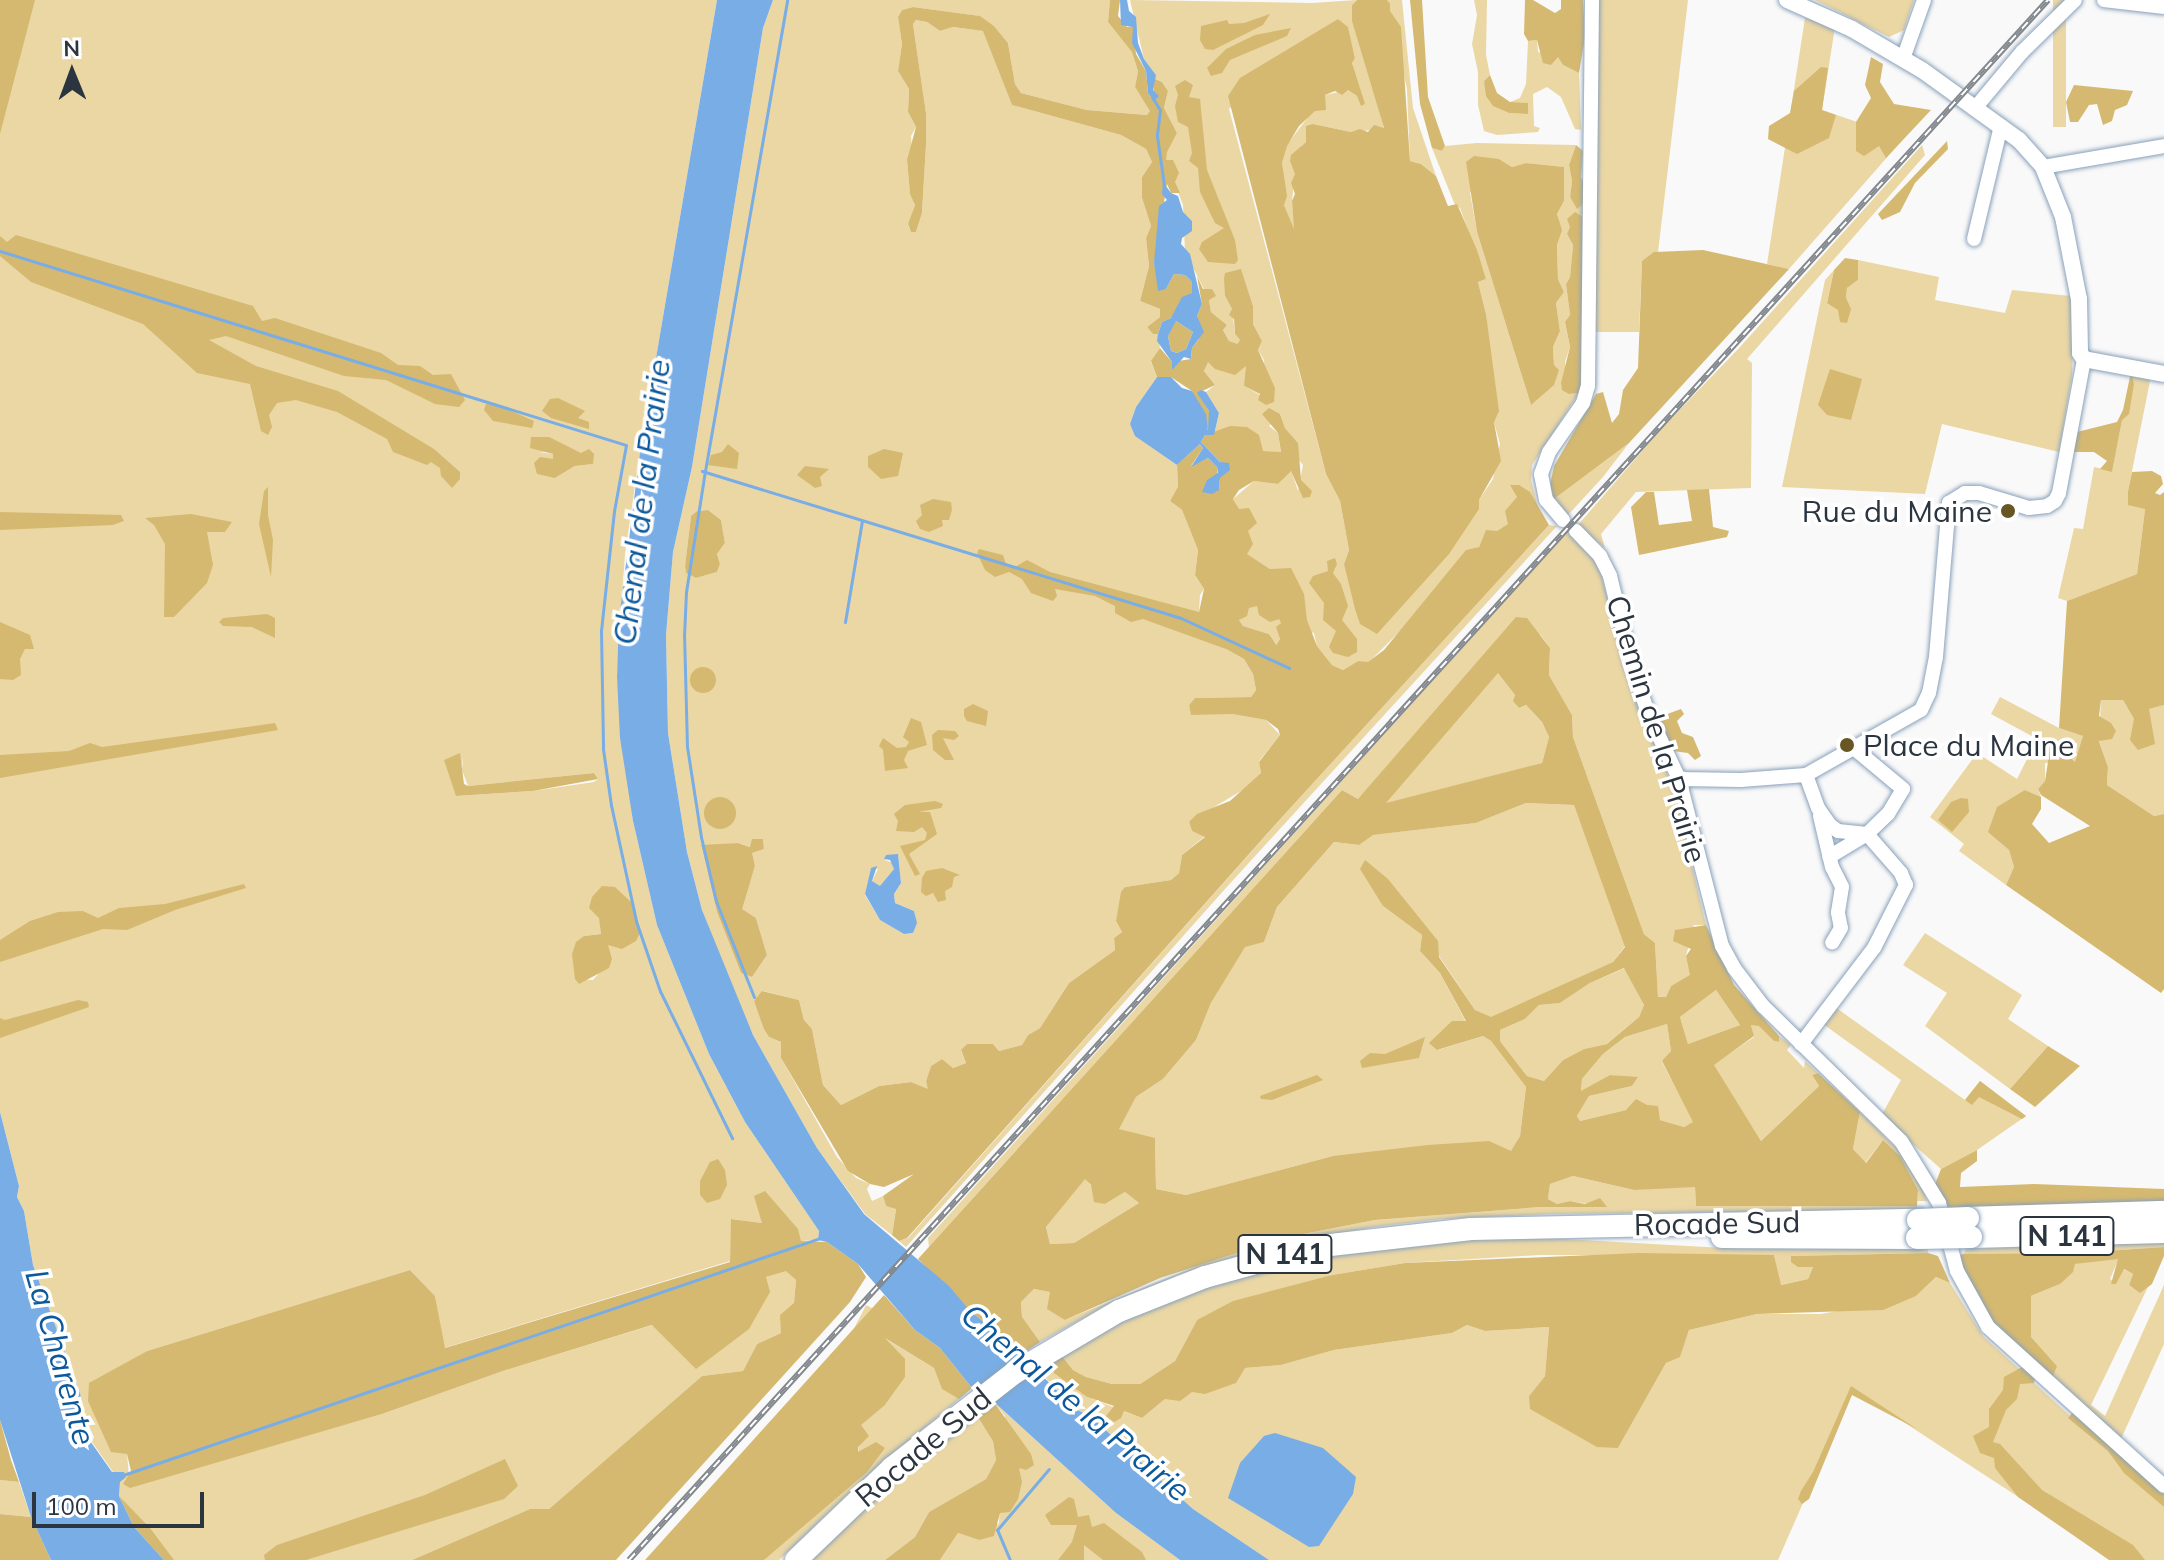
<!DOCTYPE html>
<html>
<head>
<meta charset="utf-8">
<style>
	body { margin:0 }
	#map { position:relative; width:2164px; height:1560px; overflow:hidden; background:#f9f9f9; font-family:Mulish,sans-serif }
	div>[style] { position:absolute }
	.green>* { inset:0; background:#ebd7a4; transform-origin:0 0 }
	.forest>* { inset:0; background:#d5b970 }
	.round { border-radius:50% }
	.water>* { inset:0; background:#79ade5 }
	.stream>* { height:3px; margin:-1.5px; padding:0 1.5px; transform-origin:1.5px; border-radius:1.5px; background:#79ade5 }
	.roads { filter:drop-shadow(0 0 2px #89a1bb) drop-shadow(0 0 2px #89a1bb) }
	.minor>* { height:14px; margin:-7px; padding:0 7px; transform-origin:7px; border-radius:7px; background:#fff }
	.tertiary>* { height:16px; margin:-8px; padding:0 8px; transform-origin:8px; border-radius:8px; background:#fff }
	.trunk>* { height:22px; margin:-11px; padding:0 11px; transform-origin:11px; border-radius:11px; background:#fff }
	.rail>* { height:6px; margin-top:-3px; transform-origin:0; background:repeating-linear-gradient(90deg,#fff 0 9px,#82888e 0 18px); box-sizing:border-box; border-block:2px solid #82888e }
	.bridges { filter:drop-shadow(0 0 2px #89a1bb) drop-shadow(0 0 2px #89a1bb) }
	.trunk-bridge>* { height:22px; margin:-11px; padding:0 11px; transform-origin:11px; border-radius:11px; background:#fff }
	.dots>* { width:22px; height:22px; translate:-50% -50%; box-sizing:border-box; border:4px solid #fff; border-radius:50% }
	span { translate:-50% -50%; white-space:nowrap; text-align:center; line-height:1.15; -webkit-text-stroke:7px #fff; paint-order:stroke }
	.shield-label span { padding:2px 6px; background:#fff; border:2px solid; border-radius:6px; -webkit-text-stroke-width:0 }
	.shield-label { font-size:28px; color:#2b3540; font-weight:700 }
	.poi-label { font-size:30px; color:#2b3540 }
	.right { translate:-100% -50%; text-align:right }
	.left { translate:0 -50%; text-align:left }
	.street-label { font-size:30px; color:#2b3540 }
	.water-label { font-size:32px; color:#0b599c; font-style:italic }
	.north { position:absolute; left:32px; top:32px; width:80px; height:80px; -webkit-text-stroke:6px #fff; paint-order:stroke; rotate:359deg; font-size:22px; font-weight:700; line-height:32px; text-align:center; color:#2b3540 }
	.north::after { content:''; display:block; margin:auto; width:28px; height:36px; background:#2b3540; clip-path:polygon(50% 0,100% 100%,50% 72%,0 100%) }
	.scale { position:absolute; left:32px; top:1492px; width:172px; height:36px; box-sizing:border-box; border:4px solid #2b3540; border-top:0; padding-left:10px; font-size:24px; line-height:28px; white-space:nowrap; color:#2b3540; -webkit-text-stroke:6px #fff; paint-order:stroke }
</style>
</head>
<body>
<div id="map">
	<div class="green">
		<i style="clip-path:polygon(evenodd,0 0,717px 0,640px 452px,625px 554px,617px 677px,633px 821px,657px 925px,709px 1054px,745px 1122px,819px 1231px,818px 1240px,801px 1241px,762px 1223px,732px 1219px,730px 1261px,444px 1348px,435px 1296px,410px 1270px,147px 1351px,89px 1384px,127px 1454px,130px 1487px,382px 1414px,503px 1371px,653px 1325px,696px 1368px,766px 1277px,786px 1270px,796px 1280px,794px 1303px,781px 1333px,757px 1344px,743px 1371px,702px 1376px,549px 1509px,530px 1509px,412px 1560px,164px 1560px,119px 1496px,120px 1482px,92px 1442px,94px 1437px,84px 1416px,76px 1382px,33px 1265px,24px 1211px,17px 1197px,19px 1186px,0 1112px,0 0,577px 451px,593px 464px,575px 466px,555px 478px,540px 458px,553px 460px,553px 454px,539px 452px,577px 451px,0 0,463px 757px,462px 770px,468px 786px,594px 773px,598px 779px,594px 782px,533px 791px,456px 796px,463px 757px,0 0,600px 918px,636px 921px,640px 934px,606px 944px,600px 972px,593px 980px,575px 979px,584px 936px,601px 934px,600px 918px)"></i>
		<i style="clip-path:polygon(evenodd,773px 0,1110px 0,1108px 22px,1132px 51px,1138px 71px,1135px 87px,1151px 111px,1147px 115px,1087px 110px,1021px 93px,1015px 84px,1008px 43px,994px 26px,979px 16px,913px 7px,902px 10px,898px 17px,902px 44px,898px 71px,909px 89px,908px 112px,916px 127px,911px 136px,912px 152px,907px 160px,910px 193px,915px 205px,908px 225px,911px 232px,916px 232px,922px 213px,926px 145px,926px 113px,913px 24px,916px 20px,927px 22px,940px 31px,953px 27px,984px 31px,1012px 105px,1121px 135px,1146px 149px,1152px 162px,1142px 177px,1142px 198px,1151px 226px,1146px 238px,1149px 266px,1140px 301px,1160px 309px,1160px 317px,1147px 327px,1153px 334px,1158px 334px,1160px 348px,1151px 362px,1157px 377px,1136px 407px,1130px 424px,1136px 436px,1177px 465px,1178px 488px,1170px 501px,1182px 510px,1198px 550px,1195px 575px,1204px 589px,1200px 595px,1199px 612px,1226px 649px,1244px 659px,1253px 674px,1256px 690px,1251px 697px,1195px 698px,1189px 705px,1191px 714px,1232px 714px,1266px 720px,1280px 735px,1259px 761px,1261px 773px,1246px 788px,1189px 822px,1192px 831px,1205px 836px,1182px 855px,1179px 873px,1171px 880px,1125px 887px,1116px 921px,1122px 932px,1114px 938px,1115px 950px,1069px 983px,1040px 1028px,1028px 1035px,1022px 1045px,999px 1051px,993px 1044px,967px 1044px,961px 1051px,966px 1063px,953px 1068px,942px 1059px,931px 1066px,926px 1081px,929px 1090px,911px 1082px,879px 1086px,841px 1105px,823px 1085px,812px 1029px,804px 1020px,799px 1000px,763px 991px,754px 1001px,769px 1037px,781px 1042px,781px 1058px,837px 1157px,856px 1178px,870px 1184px,867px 1189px,872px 1201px,883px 1196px,886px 1206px,896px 1208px,892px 1235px,865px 1214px,817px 1148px,753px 1035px,728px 980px,702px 910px,687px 852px,668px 733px,666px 635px,673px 552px,692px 467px,763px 28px,773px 0,708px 510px,721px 520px,725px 543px,717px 554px,720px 564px,717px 572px,696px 578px,686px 573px,685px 566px,691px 516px,697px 511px,708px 510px,773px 0,753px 839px,763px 839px,764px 849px,751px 853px,755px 866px,741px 909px,756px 918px,767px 955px,752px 977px,741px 973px,717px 912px,701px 846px,738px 843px,751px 847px,753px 839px,773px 0,886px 855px,898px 855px,901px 883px,894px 894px,895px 903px,914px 911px,916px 923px,913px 933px,904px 934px,880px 920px,865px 895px,871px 869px,878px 869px,872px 881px,880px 887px,894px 869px,893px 863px,885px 860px,886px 855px)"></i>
		<i style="clip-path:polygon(evenodd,1130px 0,1312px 3px,1357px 0,1352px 5px,1384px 129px,1351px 132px,1313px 124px,1306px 142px,1301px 146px,1295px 174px,1292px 201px,1295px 233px,1284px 205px,1282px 163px,1286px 146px,1325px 95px,1348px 90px,1357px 96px,1352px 62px,1355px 58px,1348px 28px,1338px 19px,1229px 109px,1326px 474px,1340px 501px,1349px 550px,1344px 564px,1479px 500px,1493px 479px,1500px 444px,1494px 422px,1486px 314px,1478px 282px,1486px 279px,1460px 208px,1455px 205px,1432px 148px,1442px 151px,1445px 146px,1477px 143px,1576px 145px,1569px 165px,1572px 181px,1570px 197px,1577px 208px,1583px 204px,1583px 217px,1567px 234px,1573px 245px,1570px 277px,1566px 284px,1570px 315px,1565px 323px,1570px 347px,1565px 362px,1569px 394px,1579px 393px,1532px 465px,1531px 480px,1539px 511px,1530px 492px,1518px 497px,1509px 524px,1497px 531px,1486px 531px,1479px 547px,1466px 551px,1405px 626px,1368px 663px,1358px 661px,1343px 670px,1332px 665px,1317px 646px,1314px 633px,1281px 623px,1277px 627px,1280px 639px,1275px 646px,1269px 634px,1243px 626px,1239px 620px,1270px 569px,1246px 554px,1239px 510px,1233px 499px,1254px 481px,1278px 484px,1291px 470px,1298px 491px,1303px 465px,1297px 458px,1298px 443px,1285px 428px,1280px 414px,1269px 426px,1278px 433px,1281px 453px,1262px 451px,1230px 426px,1214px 435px,1219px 413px,1206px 392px,1215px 385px,1204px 371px,1208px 361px,1246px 366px,1249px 369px,1244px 386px,1260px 395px,1266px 405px,1264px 360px,1258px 350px,1262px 341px,1253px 324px,1253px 306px,1241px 270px,1225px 296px,1232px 309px,1235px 334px,1240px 340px,1236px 345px,1229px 341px,1223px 330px,1227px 325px,1211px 312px,1209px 300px,1215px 296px,1204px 289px,1185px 252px,1183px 205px,1166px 161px,1166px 152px,1177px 133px,1164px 108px,1168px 91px,1162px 82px,1153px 78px,1156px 75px,1144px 59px,1130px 0,1499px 159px,1512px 167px,1526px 163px,1563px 167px,1564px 201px,1557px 214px,1561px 230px,1557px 245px,1558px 279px,1564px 292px,1556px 303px,1560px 331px,1553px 347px,1554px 365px,1531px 405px,1477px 232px,1470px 193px,1499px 159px)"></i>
		<i style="clip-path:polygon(1387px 0,1402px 0,1413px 108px,1436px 176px,1421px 164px,1410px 161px,1407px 89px)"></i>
		<i style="clip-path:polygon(1474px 0,1487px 0,1486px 55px,1490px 75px,1484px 81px,1494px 106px,1509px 113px,1528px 114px,1510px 102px,1520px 98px,1526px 84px,1528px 41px,1537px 40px,1538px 52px,1558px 56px,1563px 65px,1579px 73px,1581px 130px,1575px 129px,1561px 97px,1547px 87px,1533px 94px,1534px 126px,1540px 128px,1538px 132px,1497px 135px,1484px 131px,1478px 105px,1478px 72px,1472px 44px,1477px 15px)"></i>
		<i style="clip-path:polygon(1598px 0,1688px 0,1658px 252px,1642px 261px,1639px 332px,1595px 332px)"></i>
		<i style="clip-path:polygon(1815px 0,1914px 0,1904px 30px,1889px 37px)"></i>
		<i style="left:2053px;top:0;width:13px;height:127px"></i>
		<i style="clip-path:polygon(1805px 18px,1835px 27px,1822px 110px,1904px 138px,1789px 269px,1767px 264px)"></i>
		<i style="clip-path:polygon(1922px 145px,1925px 155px,1747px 359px,1752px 363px,1751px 488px,1636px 492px,1601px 534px,1605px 548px,1579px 527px,1578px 525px,1663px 427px,1740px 347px)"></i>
		<i style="clip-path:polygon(1858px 260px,1939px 277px,1935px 300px,2005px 313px,2012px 290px,2070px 296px,2074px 310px,2072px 376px,2059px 452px,1942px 424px,1925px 494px,1782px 487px,1825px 280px,1834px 270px,1827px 302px,1846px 298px,1847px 288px,1858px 280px)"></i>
		<i style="clip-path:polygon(2131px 372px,2151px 376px,2128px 491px,2145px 509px,2137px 574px,2067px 601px,2058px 598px,2074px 528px,2083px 529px,2094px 467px,2112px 471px)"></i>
		<i style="clip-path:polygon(1629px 443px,1603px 477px,1567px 516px,1554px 499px)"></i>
		<i style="clip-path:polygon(1549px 525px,1557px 526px,1225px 889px,906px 1247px,899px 1241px,908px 1238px,1283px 816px)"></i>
		<i style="clip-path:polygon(1568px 531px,1599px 566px,1625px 665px,1675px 794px,1706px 925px,1694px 925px,1686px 956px,1691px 976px,1671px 986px,1666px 997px,1658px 998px,1655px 943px,1644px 934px,1573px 737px,1572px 715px,1549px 675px,1550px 648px,1540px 634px,1358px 799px,1342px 790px,929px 1247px,928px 1238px)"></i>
		<i style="clip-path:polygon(1498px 672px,1515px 695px,1514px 701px,1519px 708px,1526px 705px,1542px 722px,1549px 737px,1542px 763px,1384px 804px)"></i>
		<i style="clip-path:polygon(2000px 697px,2059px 728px,2084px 736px,2076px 763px,2045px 763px,2045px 781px,2038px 789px,2041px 797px,2025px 790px,1989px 832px,2009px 850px,2014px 867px,2006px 885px,1959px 851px,1964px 844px,1930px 817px,1977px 753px,2017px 779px,2037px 739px,1991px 714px)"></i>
		<i style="clip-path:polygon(2101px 700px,2123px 700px,2134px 719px,2149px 709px,2164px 705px,2164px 814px,2154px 816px,2107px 785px,2108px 767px,2099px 740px)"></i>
		<i style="clip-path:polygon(1526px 803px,1574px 805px,1624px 937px,1625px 946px,1613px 962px,1491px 1018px,1475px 1010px,1388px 879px,1383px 906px,1422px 935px,1420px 951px,1440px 973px,1466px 1022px,1438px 1050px,1483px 1036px,1491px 1041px,1526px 1087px,1520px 1136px,1511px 1152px,1333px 1156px,1186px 1195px,1156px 1189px,1155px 1139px,1118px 1129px,1136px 1097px,1163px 1079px,1196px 1040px,1211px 1003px,1245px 946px,1264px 942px,1277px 907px,1334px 842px,1359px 845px,1372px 835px,1476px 823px)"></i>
		<i style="clip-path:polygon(1925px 933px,2022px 995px,2008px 1019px,2048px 1046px,2010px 1089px,1925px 1026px,1947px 993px,1903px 965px)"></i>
		<i style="clip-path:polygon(1625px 968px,1644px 1005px,1639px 1017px,1607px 1044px,1584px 1049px,1563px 1060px,1544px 1081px,1527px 1076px,1500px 1041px,1500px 1030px,1525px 1019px,1539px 1005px,1560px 1003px,1590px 983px)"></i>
		<i style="clip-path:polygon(1716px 990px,1740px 1025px,1688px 1044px,1680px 1017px)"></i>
		<i style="clip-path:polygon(1835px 1007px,1965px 1100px,1980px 1081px,2026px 1116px,1977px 1150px,1941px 1169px,1881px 1116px,1901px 1080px,1823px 1024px)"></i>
		<i style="clip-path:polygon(1667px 1024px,1671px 1051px,1662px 1062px,1694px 1122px,1684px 1127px,1626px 1110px,1580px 1121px,1577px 1116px,1589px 1096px,1632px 1086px,1637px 1078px,1610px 1075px,1581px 1092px,1582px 1079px,1603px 1054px,1625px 1037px)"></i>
		<i style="clip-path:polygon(1751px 1025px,1759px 1025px,1774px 1041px,1779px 1042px,1779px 1036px,1791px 1045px,1787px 1050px,1804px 1068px,1805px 1061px,1818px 1073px,1812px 1075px,1819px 1086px,1761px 1141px,1713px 1065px,1754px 1037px)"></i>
		<i style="clip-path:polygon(1860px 1112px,1901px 1153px,1921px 1184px,1927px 1201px,1917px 1201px,1918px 1190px,1900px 1156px,1883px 1140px,1865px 1163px,1853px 1149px)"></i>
		<i style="clip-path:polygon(1573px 1176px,1634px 1190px,1683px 1185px,1695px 1187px,1696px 1205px,1917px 1206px,1916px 1210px,1552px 1214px,1441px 1219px,1374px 1227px,1283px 1243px,1177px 1275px,1103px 1307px,1040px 1342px,1022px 1318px,1021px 1302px,1034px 1289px,1051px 1292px,1065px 1320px,1199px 1265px,1283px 1238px,1375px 1220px,1541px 1207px,1607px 1207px,1570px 1201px,1557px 1204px,1548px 1199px,1550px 1184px)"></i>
		<i style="clip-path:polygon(1085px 1178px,1105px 1204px,1125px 1192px,1139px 1203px,1074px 1243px,1050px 1244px,1046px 1227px)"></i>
		<i style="clip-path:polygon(1528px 1237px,1742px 1249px,1928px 1249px,1928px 1253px,1791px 1256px,1798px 1266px,1813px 1267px,1808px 1279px,1780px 1285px,1774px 1255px,1539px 1255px,1405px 1263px,1332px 1275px,1197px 1320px,1175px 1361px,1140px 1384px,1112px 1384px,1086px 1377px,1073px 1370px,1061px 1355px,1114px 1324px,1216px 1284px,1327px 1254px,1463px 1239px)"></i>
		<i style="clip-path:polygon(2164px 1242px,2164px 1247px,2077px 1253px,1964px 1254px,1965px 1249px)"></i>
		<i style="clip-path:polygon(2119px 1258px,2110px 1279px,2116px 1283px,2123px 1269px,2133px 1274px,2129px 1285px,2140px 1292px,2148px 1287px,2091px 1405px,2105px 1416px,2164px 1285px,2164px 1344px,2121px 1439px,2045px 1374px,2057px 1366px,2031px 1337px,2031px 1296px,2060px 1284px,2074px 1264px)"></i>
		<i style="clip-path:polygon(1936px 1277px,1950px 1283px,1983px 1336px,2164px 1502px,2164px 1560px,2115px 1560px,1853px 1389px,1778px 1560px,1269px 1560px,1193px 1509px,1089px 1415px,1077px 1410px,1038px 1370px,1052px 1361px,1087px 1397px,1142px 1418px,1165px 1399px,1192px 1392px,1245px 1368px,1281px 1365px,1334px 1350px,1452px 1333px,1467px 1325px,1485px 1331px,1549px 1327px,1545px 1376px,1529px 1396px,1618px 1448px,1666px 1363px,1680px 1356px,1689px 1330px,1757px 1314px,1821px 1314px,1916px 1296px)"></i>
		<i style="left:866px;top:1305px;width:7px;height:343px;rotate:27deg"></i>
		<i style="clip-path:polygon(883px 1337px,934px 1368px,943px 1389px,959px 1399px,869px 1474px,779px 1560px,764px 1560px,858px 1453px,860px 1425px,884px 1406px)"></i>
		<i style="clip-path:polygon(993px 1401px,1116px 1513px,1180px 1560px,940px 1560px,958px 1533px,979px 1540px,999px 1523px,1005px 1416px)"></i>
		<i style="clip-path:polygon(976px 1414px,993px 1440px,996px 1460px,986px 1479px,929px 1512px,915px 1537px,885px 1560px,808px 1560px,886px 1486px)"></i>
		<i style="clip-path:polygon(0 1480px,19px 1482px,31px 1517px,0 1514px)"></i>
	</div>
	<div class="forest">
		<i style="clip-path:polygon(0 0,35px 0,0 134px)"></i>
		<i style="clip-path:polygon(1110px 0,1120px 0,1118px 16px,1127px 27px,1133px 26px,1136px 54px,1146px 71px,1148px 93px,1154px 101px,1153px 78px,1162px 82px,1168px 91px,1164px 108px,1177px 133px,1167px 152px,1166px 160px,1173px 160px,1179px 173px,1175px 182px,1180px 193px,1171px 193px,1167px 184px,1154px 264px,1166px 289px,1174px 274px,1185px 275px,1192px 282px,1192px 293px,1171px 318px,1162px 322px,1158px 334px,1153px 334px,1147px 327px,1160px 317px,1160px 309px,1140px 301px,1149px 266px,1146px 238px,1151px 226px,1142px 198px,1142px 177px,1152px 162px,1146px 149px,1121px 135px,1012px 105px,983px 31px,953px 27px,940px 31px,927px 22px,916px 20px,913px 24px,926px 113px,926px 145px,922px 213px,916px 232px,911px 232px,908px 224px,915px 205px,910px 194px,907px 160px,916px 127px,908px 112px,909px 89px,898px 71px,902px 44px,898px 17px,902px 10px,913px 7px,980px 16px,994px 26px,1008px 43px,1015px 84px,1021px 93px,1087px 110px,1147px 115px,1150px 111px,1135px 87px,1138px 71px,1132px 52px,1108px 22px)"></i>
		<i style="clip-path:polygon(1357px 0,1387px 0,1390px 4px,1390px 11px,1401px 27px,1410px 161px,1421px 164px,1436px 176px,1448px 206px,1457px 204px,1477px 250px,1486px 279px,1478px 282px,1486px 314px,1499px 411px,1494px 422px,1501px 461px,1479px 500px,1479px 509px,1449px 554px,1377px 634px,1360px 624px,1355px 609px,1344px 564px,1349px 550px,1340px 501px,1326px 474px,1228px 96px,1240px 78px,1338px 19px,1348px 27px,1355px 58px,1352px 63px,1365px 104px,1361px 106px,1357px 96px,1348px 90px,1342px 95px,1335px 91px,1325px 95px,1326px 110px,1315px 111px,1299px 126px,1287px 146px,1282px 163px,1287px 196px,1284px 205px,1294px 229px,1292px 201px,1295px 194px,1291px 183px,1295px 174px,1290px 161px,1291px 155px,1306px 142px,1306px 126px,1313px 124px,1351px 132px,1360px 129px,1368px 132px,1374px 125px,1384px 128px,1352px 21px,1352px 5px)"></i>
		<i style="clip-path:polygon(1410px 0,1422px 0,1428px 97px,1445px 146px,1442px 151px,1432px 148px,1420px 104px)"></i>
		<i style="clip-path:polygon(1525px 0,1533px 0,1555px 13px,1561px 9px,1561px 0,1583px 0,1585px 37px,1579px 73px,1563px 65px,1558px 57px,1551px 65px,1543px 63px,1537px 40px,1528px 41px,1524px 34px)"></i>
		<i style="clip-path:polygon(1270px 14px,1263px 25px,1213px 50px,1205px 49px,1200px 40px,1201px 26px,1227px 20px,1229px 24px,1244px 23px)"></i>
		<i style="clip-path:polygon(1291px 28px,1287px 36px,1230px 60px,1222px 73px,1211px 76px,1207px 68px,1226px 49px,1255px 35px)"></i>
		<i style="clip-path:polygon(1871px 57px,1883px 64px,1880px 82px,1894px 104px,1931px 110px,1886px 158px,1879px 146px,1864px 156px,1856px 151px,1856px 122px,1871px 98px,1865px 85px)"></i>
		<i style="clip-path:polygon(1821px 67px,1828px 68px,1822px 110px,1836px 115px,1829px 138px,1797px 154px,1768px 139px,1769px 126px,1790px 113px,1794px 91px)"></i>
		<i style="clip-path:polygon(1490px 75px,1497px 93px,1510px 102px,1528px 103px,1528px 114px,1509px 113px,1493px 106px,1486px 96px,1484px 81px)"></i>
		<i style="clip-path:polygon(1185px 80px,1193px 85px,1189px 97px,1200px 99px,1207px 170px,1235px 240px,1238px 260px,1235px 264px,1208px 262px,1199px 249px,1202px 242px,1224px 228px,1215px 223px,1200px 192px,1198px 168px,1189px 161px,1192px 153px,1188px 127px,1178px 122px,1175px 106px,1178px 95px,1175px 86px)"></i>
		<i style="clip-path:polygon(2074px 85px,2133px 91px,2127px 105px,2115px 110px,2112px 121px,2103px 125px,2097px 104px,2089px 105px,2078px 122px,2070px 122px,2066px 102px)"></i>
		<i style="clip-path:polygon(1947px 141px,1948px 149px,1915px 183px,1900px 212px,1882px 220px,1878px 214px)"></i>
		<i style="clip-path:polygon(1576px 145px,1583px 151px,1581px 178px,1586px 185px,1583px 204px,1577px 209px,1570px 197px,1572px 181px,1569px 165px)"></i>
		<i style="clip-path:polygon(1474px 156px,1499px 159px,1512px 167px,1526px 163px,1564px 167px,1564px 201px,1557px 214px,1562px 230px,1557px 245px,1558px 279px,1564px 292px,1556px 303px,1560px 331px,1553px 347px,1554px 365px,1559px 370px,1554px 385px,1531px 405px,1477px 232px,1466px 162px)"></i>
		<i style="clip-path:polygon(1575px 212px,1583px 217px,1582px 380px,1579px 393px,1569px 394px,1562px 390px,1561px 383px,1570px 347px,1565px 322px,1570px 315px,1566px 284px,1570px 277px,1573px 245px,1567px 234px,1570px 227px,1567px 219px)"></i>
		<i style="clip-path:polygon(16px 235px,253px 306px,262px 321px,275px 318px,381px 353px,398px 365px,420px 366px,433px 375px,451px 374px,465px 400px,459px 407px,435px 404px,386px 380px,344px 376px,226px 336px,209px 340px,256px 366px,338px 391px,434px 449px,460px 472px,460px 479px,452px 488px,441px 476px,440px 468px,431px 462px,427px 465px,393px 452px,387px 439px,337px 412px,296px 400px,277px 403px,269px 415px,272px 427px,268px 435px,261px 431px,250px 384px,197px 373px,143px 324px,31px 282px,0 256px,0 236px,7px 242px)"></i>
		<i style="clip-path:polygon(1703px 250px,1789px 269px,1629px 443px,1554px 499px,1550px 485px,1554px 466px,1596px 394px,1603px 392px,1612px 423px,1619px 414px,1623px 390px,1638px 368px,1642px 261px,1654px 252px)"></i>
		<i style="clip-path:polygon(1845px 258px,1858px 260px,1858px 280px,1847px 288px,1846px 298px,1851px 309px,1847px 323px,1840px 322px,1838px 310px,1827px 303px,1834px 270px)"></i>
		<i style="clip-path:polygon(1241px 269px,1253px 306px,1253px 324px,1262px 341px,1258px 350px,1275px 388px,1274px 402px,1266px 405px,1258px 400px,1260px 394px,1244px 386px,1246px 366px,1235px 375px,1215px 369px,1208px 362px,1204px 371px,1215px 385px,1198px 393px,1209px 411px,1209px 432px,1192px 391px,1171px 377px,1157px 377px,1151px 361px,1160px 348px,1172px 362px,1191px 359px,1192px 348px,1199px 339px,1197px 316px,1202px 304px,1197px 276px,1203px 289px,1212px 289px,1216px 296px,1209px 300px,1211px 312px,1227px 325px,1223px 330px,1229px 341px,1237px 344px,1240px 340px,1235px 334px,1234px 319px,1229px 315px,1232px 309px,1225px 296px,1224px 279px,1225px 273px)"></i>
		<i style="clip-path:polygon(1176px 321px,1193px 332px,1186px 349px,1177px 353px,1171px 351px,1168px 336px,1171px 324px)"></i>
		<i style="clip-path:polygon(1830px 369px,1862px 379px,1851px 420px,1827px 415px,1818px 405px)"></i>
		<i style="clip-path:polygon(2131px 372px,2134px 384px,2129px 414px,2122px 420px,2112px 472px,2100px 469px,2107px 461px,2094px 452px,2073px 452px,2077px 432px,2117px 422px,2123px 410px)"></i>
		<i style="clip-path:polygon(558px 398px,585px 411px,578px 418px,589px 422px,589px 429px,551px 418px,542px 411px,550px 399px)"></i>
		<i style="clip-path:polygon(486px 404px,498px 405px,534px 421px,532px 428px,493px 421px,484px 410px)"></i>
		<i style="clip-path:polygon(evenodd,1269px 408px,1280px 414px,1285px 428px,1298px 443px,1301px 480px,1312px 491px,1310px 497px,1303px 498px,1291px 471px,1278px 484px,1254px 481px,1239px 490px,1233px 499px,1239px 509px,1249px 508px,1257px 523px,1248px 531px,1253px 544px,1247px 554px,1270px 569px,1291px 568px,1304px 594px,1307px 620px,1317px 646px,1332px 665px,1343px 670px,1358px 661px,1368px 662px,1384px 650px,1466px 550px,1479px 547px,1486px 530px,1497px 531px,1508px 524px,1505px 511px,1517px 497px,1510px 485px,1519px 485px,1530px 492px,1549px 525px,1283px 816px,907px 1238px,899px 1241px,892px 1235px,896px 1209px,886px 1206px,883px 1196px,914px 1174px,884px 1187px,870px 1184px,848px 1171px,781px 1058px,781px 1042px,769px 1037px,764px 1029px,754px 1001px,762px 991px,799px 1000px,804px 1020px,812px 1029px,823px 1085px,841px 1105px,879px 1086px,911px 1082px,928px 1089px,926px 1081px,931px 1066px,942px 1059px,953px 1068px,966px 1063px,961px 1050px,967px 1044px,993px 1044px,999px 1051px,1022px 1045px,1028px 1035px,1040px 1028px,1069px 983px,1115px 950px,1114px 938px,1122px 932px,1116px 921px,1121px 892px,1125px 887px,1171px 880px,1179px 873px,1182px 855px,1205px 837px,1192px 831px,1189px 822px,1197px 814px,1230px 801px,1261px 773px,1259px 762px,1280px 735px,1278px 729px,1266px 720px,1232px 714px,1191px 715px,1189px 705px,1195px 698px,1251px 697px,1256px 690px,1253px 674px,1244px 659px,1226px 649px,1143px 619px,1131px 622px,1115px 613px,1115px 606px,1095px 596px,1055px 589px,1057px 596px,1053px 601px,1031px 593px,1022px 579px,1009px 572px,995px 577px,985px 570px,977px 553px,979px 549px,1003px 555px,1006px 564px,1015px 567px,1027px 560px,1050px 572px,1199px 612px,1204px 589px,1195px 575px,1198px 550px,1182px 510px,1170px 501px,1178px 487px,1177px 465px,1200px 444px,1203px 448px,1191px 466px,1208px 458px,1217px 467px,1219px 490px,1221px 463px,1201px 442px,1205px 435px,1230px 426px,1247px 427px,1259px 435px,1263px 451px,1281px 452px,1278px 433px,1262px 414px,1269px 408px,1257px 606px,1259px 615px,1270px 622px,1279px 619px,1281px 623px,1276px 627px,1280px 639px,1276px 645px,1269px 634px,1243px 626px,1239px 620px,1247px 616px,1249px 608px,1257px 606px)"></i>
		<i style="clip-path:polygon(531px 437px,549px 437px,581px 453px,589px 449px,594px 454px,593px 464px,575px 466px,555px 478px,537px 474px,534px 463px,540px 457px,553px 459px,553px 454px,530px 448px)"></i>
		<i style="clip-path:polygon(728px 444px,739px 453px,737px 469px,708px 465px,711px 455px,722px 452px)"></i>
		<i style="clip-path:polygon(884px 449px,903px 453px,898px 476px,881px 479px,868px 467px,868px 456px)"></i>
		<i style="clip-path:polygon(805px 466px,829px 469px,820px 477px,822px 486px,815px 488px,797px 475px)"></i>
		<i style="clip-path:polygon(2152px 471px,2161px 476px,2163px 484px,2155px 493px,2160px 495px,2164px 492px,2164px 705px,2149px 709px,2155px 744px,2138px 750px,2130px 740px,2134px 719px,2123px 700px,2101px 700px,2099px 716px,2111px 723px,2116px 731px,2112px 739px,2099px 741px,2108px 767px,2107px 785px,2154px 816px,2164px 814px,2164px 989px,2161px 993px,2006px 885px,2014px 867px,2009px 850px,1988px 832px,1997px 807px,2025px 790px,2041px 797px,2041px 809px,2032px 824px,2049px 843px,2090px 826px,2041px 795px,2038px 789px,2045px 781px,2050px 749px,2063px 751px,2075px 762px,2083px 736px,2059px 728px,2067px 601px,2137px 574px,2145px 509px,2128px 505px,2128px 491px,2132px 472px)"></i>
		<i style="clip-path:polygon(268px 487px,268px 515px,273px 540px,271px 577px,259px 524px,264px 491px)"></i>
		<i style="clip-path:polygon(1709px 489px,1713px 527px,1729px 531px,1727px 537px,1639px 555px,1631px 507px,1646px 492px,1654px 492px,1659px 525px,1692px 521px,1687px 490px)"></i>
		<i style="clip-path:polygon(933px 499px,951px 502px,952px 510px,949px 520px,942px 520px,943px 526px,929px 532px,920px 529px,916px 521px,922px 515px,920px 505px)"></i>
		<i style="clip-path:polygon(708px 510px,721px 520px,725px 543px,717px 554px,720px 564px,717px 572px,696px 578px,686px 573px,685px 566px,691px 516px,697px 511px)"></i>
		<i style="clip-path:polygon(0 512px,121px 515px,124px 521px,113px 525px,0 530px)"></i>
		<i style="clip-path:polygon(191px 514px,232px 522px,225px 532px,207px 532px,213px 565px,207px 583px,174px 617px,164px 617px,165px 544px,154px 525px,145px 518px)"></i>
		<i style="clip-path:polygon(1335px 558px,1337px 564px,1333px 573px,1341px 584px,1348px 606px,1342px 620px,1357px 639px,1357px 652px,1348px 657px,1333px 653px,1329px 647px,1336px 631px,1323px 620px,1324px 603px,1309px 583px,1313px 576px,1328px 571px,1327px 561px)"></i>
		<i style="clip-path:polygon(267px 614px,275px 618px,275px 638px,252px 627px,223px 626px,219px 622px,223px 618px)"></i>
		<i style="clip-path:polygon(evenodd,1516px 617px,1527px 618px,1550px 648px,1549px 675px,1572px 715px,1573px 737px,1644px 934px,1655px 943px,1658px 997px,1666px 997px,1671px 986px,1690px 975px,1686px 956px,1691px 949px,1673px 941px,1675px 930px,1706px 925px,1734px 985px,1779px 1036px,1779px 1042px,1774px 1041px,1759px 1026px,1751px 1025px,1754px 1036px,1714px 1065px,1761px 1141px,1819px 1086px,1812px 1075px,1818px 1073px,1860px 1112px,1853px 1149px,1866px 1163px,1883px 1140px,1900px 1156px,1918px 1190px,1917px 1206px,1696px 1206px,1695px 1187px,1634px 1190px,1573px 1176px,1550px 1184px,1548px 1199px,1557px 1204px,1570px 1201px,1585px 1204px,1600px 1198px,1607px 1207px,1541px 1207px,1375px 1220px,1283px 1238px,1160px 1278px,1065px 1320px,1047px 1309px,1050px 1292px,1034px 1289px,1021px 1302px,1022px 1317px,1040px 1342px,1022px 1354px,970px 1311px,918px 1259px,1342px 790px,1358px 799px,1516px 617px,1498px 673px,1515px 695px,1513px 701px,1519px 708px,1526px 705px,1542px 722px,1549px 737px,1542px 763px,1386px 803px,1498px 673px,1516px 617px,1526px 803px,1574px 805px,1625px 947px,1613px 962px,1491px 1017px,1475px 1010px,1439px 957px,1438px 941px,1388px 879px,1365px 860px,1360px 869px,1383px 906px,1422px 935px,1420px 951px,1440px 973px,1466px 1021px,1452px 1021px,1429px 1043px,1437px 1050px,1483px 1036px,1491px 1041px,1526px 1087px,1520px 1136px,1511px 1151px,1489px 1141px,1428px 1145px,1333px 1156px,1186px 1195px,1156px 1189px,1155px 1138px,1119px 1129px,1136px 1097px,1163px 1079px,1196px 1040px,1211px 1003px,1245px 947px,1264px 942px,1277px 907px,1334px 842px,1359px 845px,1373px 835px,1476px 823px,1526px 803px,1516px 617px,1624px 968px,1644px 1005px,1639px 1017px,1607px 1044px,1584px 1049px,1563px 1060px,1544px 1081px,1527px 1076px,1500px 1041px,1500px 1030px,1525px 1019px,1539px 1005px,1560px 1003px,1590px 983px,1624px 968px,1516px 617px,1716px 990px,1740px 1025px,1688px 1044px,1680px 1017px,1716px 990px,1516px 617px,1667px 1024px,1671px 1051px,1662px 1061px,1693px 1122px,1684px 1127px,1660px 1120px,1658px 1106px,1647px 1105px,1636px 1099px,1626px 1110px,1580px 1121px,1577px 1116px,1589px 1096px,1632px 1086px,1638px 1077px,1610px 1075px,1581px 1091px,1582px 1079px,1603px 1054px,1625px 1037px,1667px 1024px,1516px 617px,1085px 1179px,1091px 1185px,1094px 1202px,1105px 1204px,1125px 1192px,1139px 1203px,1074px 1243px,1050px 1244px,1046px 1227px,1085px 1179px)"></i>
		<i style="clip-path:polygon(0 622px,30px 635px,34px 649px,25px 649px,20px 659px,21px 675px,13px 680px,0 679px)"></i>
		<i class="round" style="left:690px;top:667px;width:26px;height:26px"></i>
		<i style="clip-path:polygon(973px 704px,988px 711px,986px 726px,967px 721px,964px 716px,964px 709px)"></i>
		<i style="clip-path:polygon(1681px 709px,1684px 714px,1677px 721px,1682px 733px,1693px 737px,1701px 756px,1695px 760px,1688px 753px,1673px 751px,1659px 717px)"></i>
		<i style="clip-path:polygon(911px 718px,921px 722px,927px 745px,908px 751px,904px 760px,908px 768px,885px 771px,883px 750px,879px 746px,883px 738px,897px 748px,906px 747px,909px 742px,903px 737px)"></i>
		<i style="clip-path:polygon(275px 723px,278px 730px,0 778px,0 755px,69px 751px,90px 743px,102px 747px)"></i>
		<i style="clip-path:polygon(938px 730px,955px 731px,959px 736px,954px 740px,943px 738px,954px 760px,945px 760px,933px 750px,932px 735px)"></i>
		<i style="clip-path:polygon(460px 753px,464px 784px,468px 786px,594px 773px,598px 779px,533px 791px,456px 796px,444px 760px)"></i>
		<i class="round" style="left:704px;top:797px;width:32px;height:32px"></i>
		<i style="clip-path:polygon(1961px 798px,1968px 799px,1969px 812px,1952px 832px,1938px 820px,1951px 802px)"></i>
		<i style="clip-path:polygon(935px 801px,943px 804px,941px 808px,918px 812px,930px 812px,937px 834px,909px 854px,920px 874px,915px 876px,900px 846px,925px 840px,927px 833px,922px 827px,914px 832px,896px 831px,898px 821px,894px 814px,905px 805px)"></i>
		<i style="clip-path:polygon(752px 839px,763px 839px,764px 849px,752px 853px,755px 866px,742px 909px,756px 918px,767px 955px,752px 977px,741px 973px,717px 912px,701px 845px,738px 843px,750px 847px)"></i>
		<i style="clip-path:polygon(942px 868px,960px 875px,954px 877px,952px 887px,945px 891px,946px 900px,938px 902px,933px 893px,926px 896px,921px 892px,922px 878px,926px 871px)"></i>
		<i style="clip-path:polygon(244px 884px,246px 888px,175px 910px,127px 930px,103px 929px,0 962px,0 940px,30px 921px,58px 912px,83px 911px,98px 918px,119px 908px,165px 904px)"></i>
		<i style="clip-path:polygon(602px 886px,615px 887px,632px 903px,640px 933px,636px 941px,622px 949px,608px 945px,612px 959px,609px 968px,579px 984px,575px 979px,572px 954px,576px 942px,584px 936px,601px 934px,599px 918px,589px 908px,592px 897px)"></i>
		<i style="clip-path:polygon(78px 1000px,88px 1002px,89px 1007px,0 1038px,0 1018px,5px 1020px)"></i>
		<i style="clip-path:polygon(1425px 1037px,1419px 1058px,1362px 1068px,1360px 1061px,1370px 1053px,1385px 1054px)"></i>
		<i style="clip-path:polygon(2048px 1046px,2080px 1066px,2035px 1107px,2010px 1089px)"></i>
		<i style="clip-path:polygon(1317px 1075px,1323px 1080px,1272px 1100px,1261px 1099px,1260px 1096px)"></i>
		<i style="clip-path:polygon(1980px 1081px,2026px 1116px,2022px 1119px,1979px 1097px,1972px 1105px,1965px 1100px)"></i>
		<i style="clip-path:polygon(1977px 1150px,1977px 1161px,1961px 1173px,1960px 1187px,2034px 1184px,2164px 1189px,2164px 1202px,1951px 1209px,1942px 1204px,1934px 1187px,1941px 1169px)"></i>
		<i style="clip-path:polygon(718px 1159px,725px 1170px,727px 1185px,720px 1199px,707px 1203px,700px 1195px,700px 1181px,710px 1162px)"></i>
		<i style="clip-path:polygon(765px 1191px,798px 1229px,801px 1241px,827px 1242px,858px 1264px,866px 1277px,850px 1302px,616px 1560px,412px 1560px,530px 1509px,549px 1509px,702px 1376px,743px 1371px,757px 1344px,781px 1333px,780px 1315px,794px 1303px,796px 1280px,786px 1271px,766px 1277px,770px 1292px,749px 1329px,696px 1369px,652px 1325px,503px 1371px,382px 1414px,130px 1488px,123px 1484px,131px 1471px,127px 1454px,111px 1452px,88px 1401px,89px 1383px,147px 1351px,410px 1270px,435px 1296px,445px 1348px,730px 1262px,731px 1219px,762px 1223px,754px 1196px)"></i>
		<i style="clip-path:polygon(2164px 1247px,2164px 1256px,2152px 1284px,2140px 1293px,2129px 1285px,2133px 1274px,2124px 1269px,2116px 1284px,2111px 1284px,2118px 1259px,2075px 1264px,2073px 1272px,2060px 1284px,2031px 1296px,2031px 1337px,2057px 1366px,2053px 1376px,2045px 1374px,1995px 1327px,1958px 1259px,1962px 1254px,2077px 1253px)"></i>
		<i style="clip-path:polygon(1639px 1253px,1774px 1255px,1781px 1285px,1808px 1279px,1813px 1267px,1798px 1267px,1791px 1262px,1791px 1256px,1928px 1253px,1938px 1256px,1950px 1283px,1936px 1277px,1916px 1296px,1883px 1310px,1757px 1314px,1689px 1330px,1680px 1357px,1666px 1363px,1618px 1448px,1597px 1447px,1530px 1409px,1529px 1396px,1545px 1376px,1549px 1327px,1485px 1331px,1467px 1325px,1452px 1333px,1334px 1350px,1281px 1365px,1245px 1368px,1236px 1383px,1205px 1394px,1192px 1392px,1180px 1401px,1165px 1399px,1142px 1418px,1124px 1411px,1121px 1418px,1114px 1422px,1106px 1416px,1114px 1406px,1087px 1397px,1054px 1373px,1052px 1361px,1061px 1355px,1073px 1370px,1086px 1377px,1112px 1384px,1140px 1384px,1175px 1361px,1197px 1320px,1233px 1301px,1332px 1275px,1405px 1263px)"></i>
		<i style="clip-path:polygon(884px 1295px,915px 1330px,940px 1348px,972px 1388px,959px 1399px,942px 1389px,934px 1368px,885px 1338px,905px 1359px,905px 1377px,884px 1406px,861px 1425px,869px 1436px,858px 1447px,858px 1452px,876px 1442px,885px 1448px,867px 1472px,764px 1560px,645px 1560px)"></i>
		<i style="clip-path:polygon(2022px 1367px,2035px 1378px,2034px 1383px,2020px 1384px,2017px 1399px,2006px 1410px,1993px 1442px,2000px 1444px,2042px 1490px,2133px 1545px,2145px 1560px,2109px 1560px,2018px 1497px,1995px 1468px,1994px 1458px,1980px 1453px,1973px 1436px,1989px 1427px,1989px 1409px,2003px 1390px,2004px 1377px)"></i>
		<i style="clip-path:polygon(1851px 1386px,1917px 1429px,1852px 1395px,1809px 1499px,1802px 1504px,1798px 1499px,1801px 1491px,1813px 1472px)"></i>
		<i style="clip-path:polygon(993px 1401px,1031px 1454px,1034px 1465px,1026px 1470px,1019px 1468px,1022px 1482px,1018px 1499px,1010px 1512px,1000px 1513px,994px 1536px,979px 1540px,958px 1533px,940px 1560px,885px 1560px,915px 1537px,929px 1512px,986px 1479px,996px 1460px,993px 1441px,976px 1414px)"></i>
		<i style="clip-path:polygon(2072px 1413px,2164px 1492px,2164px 1507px,2124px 1473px,2108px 1451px,2068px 1418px)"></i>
		<i style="clip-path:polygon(0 1420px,11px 1460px,19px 1482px,0 1480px)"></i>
		<i style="clip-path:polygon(505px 1459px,518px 1486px,504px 1499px,306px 1560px,265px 1560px,264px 1555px,277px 1545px,425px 1495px)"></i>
		<i style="clip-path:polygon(119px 1496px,150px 1528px,174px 1560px,164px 1560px,134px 1527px)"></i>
		<i style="clip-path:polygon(1069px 1497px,1074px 1499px,1078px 1517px,1089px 1515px,1092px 1527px,1104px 1523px,1142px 1552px,1146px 1560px,1103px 1560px,1084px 1545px,1084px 1560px,1058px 1560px,1072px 1542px,1077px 1525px,1051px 1525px,1045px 1515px)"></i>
		<i style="clip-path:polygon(0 1514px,31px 1517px,51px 1560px,0 1560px)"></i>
	</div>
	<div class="water">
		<i style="clip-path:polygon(717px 0,773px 0,763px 28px,692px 467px,673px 552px,666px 635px,668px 733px,687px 852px,702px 910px,753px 1035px,817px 1148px,864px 1214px,949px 1286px,970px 1311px,1006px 1340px,1077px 1410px,1089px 1415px,1193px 1509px,1269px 1560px,1180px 1560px,1116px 1513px,993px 1401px,972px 1388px,940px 1348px,915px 1330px,858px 1264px,827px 1242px,818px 1240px,819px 1231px,745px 1122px,709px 1054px,657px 925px,633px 821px,620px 738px,617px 677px,619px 619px,640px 452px)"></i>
		<i style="clip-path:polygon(1120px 0,1127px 0,1129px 11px,1136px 17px,1138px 43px,1144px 59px,1156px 75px,1153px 90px,1159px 96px,1154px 101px,1148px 93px,1146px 71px,1132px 43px,1133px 27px,1121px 25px)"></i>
		<i style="clip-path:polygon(evenodd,1163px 182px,1171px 193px,1178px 196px,1183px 212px,1192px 221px,1192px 231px,1182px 238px,1181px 244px,1190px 254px,1202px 304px,1197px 316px,1204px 332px,1192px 348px,1191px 359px,1184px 357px,1172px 370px,1172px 362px,1157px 341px,1158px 334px,1162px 322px,1171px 318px,1182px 297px,1192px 293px,1192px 282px,1185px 275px,1174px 274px,1166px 289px,1158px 291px,1154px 263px,1159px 206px,1167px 200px,1162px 194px,1163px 182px,1176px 321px,1193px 332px,1186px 349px,1177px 353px,1171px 351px,1168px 336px,1176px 321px)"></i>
		<i style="clip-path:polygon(1157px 377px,1171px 377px,1182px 388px,1192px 391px,1206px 414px,1208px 431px,1209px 411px,1197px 393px,1201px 390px,1206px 392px,1219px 413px,1214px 435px,1205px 435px,1201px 442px,1220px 462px,1229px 463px,1230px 470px,1220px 478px,1219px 490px,1212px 494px,1202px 492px,1207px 480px,1218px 473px,1217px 467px,1208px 458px,1191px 467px,1203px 448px,1200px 444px,1177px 465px,1135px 436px,1130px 424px,1136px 407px)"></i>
		<i style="clip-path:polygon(898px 854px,901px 883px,894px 894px,895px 903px,914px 911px,917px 923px,913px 933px,904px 934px,880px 920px,865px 894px,871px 868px,877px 866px,872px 881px,880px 886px,894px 869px,890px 860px,884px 859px,886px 855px)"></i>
		<i style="clip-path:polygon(0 1112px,19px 1186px,17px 1197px,24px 1211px,33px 1265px,80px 1393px,88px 1438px,112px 1472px,124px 1472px,126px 1477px,120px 1482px,119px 1496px,134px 1527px,164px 1560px,51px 1560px,31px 1517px,0 1420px)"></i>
		<i style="clip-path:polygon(1275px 1433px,1323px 1448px,1356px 1477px,1353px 1494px,1319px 1546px,1309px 1547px,1228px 1498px,1240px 1463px,1264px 1436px)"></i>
	</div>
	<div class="stream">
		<i style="left:1152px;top:97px;width:15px;rotate:58deg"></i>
		<i style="left:1160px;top:110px;width:26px;rotate:97deg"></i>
		<i style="left:1157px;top:136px;width:49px;rotate:81.9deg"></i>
		<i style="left:0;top:251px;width:655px;rotate:17.22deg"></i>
		<i style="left:626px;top:445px;width:67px;rotate:100.3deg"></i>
		<i style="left:614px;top:511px;width:120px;rotate:96.2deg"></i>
		<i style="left:601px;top:630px;width:119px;rotate:89deg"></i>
		<i style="left:603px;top:749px;width:57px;rotate:81.9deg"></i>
		<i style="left:611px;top:805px;width:119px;rotate:77.8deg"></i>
		<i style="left:636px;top:921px;width:74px;rotate:71.1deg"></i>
		<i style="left:660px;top:991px;width:164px;rotate:63.9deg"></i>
		<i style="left:702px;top:471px;width:501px;rotate:17.06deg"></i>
		<i style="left:1181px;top:618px;width:119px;rotate:24.8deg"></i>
		<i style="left:845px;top:622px;width:103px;rotate:-80.5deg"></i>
		<i style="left:754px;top:997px;width:103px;rotate:-111.6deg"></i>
		<i style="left:716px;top:901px;width:66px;rotate:-103.2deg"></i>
		<i style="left:701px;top:837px;width:91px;rotate:-98.8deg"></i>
		<i style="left:687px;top:747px;width:111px;rotate:-91.5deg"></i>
		<i style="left:684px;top:636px;width:44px;rotate:-87.4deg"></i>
		<i style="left:686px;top:592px;width:122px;rotate:-81.1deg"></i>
		<i style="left:705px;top:471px;width:478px;rotate:-80.1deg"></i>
		<i style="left:123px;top:1475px;width:736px;rotate:-18.78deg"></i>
		<i style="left:1010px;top:1560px;width:33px;rotate:-113deg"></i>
		<i style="left:997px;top:1530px;width:80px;rotate:-49.6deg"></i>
	</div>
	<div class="roads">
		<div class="minor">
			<i style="left:2104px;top:0;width:60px;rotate:6.7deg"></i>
			<i style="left:1903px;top:59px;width:63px;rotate:-70.4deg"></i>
			<i style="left:1976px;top:107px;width:72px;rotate:-50.1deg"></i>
			<i style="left:2022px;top:52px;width:74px;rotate:-44.5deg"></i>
			<i style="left:2043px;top:167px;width:123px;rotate:-9.8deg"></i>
			<i style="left:1974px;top:239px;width:116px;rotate:-76.6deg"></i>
			<i style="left:1563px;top:520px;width:26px;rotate:-130deg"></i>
			<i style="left:1546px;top:500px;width:26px;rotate:-101deg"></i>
			<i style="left:1541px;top:474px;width:23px;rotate:-70deg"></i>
			<i style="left:1549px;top:452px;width:60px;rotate:-55.2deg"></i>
			<i style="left:1583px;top:403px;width:18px;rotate:-74deg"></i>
			<i style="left:1588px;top:386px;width:386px;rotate:-89.4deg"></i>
			<i style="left:1576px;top:531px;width:35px;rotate:46deg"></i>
			<i style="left:1600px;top:556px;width:22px;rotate:63deg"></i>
			<i style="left:1610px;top:576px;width:89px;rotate:76.4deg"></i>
			<i style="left:1631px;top:663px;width:53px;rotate:71.2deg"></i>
			<i style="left:1648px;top:713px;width:73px;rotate:64.8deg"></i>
			<i style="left:1679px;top:779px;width:172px;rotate:75.6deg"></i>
			<i style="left:1722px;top:946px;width:25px;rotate:61deg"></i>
			<i style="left:1734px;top:968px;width:48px;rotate:52.7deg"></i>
			<i style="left:1763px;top:1006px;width:193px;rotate:44.4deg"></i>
			<i style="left:1901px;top:1141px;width:73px;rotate:58.5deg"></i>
			<i style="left:1939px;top:1203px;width:70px;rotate:75.2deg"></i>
			<i style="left:1957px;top:1271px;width:64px;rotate:61deg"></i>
			<i style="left:1988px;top:1327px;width:237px;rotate:42.1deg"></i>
			<i style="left:1806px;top:775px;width:35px;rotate:70deg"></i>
			<i style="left:1818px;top:808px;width:21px;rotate:55deg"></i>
			<i style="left:1830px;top:825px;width:10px;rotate:37deg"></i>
			<i style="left:1838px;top:831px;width:29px;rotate:6deg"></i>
			<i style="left:1867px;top:834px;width:29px;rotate:-44deg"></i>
			<i style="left:1888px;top:814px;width:29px;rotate:-59deg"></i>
			<i style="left:1903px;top:789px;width:62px;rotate:-140.2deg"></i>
			<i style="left:1679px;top:779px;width:62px;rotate:0.9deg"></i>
			<i style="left:1741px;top:780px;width:65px;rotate:-4.4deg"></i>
			<i style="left:1806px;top:775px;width:132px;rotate:-29.5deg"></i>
			<i style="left:1921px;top:710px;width:19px;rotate:-65deg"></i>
			<i style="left:1929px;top:693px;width:37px;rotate:-79deg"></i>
			<i style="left:1936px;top:657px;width:155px;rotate:-85.2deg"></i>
			<i style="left:1949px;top:503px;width:19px;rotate:-32deg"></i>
			<i style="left:1965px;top:493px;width:14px"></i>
			<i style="left:1979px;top:493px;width:52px;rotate:16.7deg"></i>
			<i style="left:2029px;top:508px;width:18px;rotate:-6deg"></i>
			<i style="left:2047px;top:506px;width:9px;rotate:-32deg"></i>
			<i style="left:2055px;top:501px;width:9px;rotate:-63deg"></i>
			<i style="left:2059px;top:493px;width:136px;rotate:-79.4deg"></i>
			<i style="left:1820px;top:816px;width:52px;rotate:76.8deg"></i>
			<i style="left:1832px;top:867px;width:22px;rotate:63deg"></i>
			<i style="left:1842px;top:887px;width:26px;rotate:99deg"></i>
			<i style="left:1838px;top:913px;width:15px;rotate:79deg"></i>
			<i style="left:1841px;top:928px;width:17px;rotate:121deg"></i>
			<i style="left:1801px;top:1044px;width:121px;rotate:-52.8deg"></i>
			<i style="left:1874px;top:948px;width:71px;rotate:-63.1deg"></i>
			<i style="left:1906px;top:885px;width:13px;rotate:-113deg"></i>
			<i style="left:1901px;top:873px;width:52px;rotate:-131.1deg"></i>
			<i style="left:1867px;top:834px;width:44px;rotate:148.8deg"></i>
		</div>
		<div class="tertiary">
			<i style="left:1787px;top:0;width:71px;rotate:24deg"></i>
			<i style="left:1852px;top:29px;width:81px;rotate:30.4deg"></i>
			<i style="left:1922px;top:70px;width:120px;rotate:35.8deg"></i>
			<i style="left:2019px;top:140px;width:36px;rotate:48deg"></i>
			<i style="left:2043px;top:167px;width:54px;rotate:68.2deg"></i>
			<i style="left:2063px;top:217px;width:84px;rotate:79deg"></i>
			<i style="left:2079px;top:299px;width:54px;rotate:88.9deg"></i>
			<i style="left:2080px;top:353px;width:7px;rotate:56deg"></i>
			<i style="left:2084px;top:359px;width:81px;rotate:10.6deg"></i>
		</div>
		<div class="trunk">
			<i style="left:1968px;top:1218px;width:196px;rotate:-1.8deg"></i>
			<i style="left:1722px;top:1237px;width:195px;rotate:0.3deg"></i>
			<i style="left:1971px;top:1237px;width:193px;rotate:-1.5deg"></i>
			<i style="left:796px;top:1560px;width:133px;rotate:-43.8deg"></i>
			<i style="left:892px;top:1468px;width:155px;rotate:-37.9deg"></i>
			<i style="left:1014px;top:1373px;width:122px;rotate:-30.6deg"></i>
			<i style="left:1119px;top:1311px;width:92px;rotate:-21.6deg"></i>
			<i style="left:1205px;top:1277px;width:112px;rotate:-15.5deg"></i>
			<i style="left:1313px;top:1247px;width:159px;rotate:-6.5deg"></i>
			<i style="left:1471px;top:1229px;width:447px;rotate:-1.2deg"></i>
		</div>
	</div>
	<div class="rail">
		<i style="left:629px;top:1560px;width:2109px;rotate:-47.71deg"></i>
	</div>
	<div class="bridges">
		<div class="trunk-bridge">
			<i style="left:1918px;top:1220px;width:50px;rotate:-2.3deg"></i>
			<i style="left:1917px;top:1238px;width:54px;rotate:-1.1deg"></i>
		</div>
	</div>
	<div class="dots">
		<i style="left:2008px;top:511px;background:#685624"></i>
		<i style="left:1847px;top:745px;background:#685624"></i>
	</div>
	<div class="shield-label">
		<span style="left:2067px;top:1236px">N 141</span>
		<span style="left:1285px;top:1254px">N 141</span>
	</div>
	<div class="poi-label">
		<span class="right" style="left:1992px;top:511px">Rue du Maine</span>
		<span class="left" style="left:1863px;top:745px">Place du Maine</span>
	</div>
	<div class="street-label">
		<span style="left:1657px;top:729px;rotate:73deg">Chemin de la Prairie</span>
		<span style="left:1717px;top:1223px;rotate:-1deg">Rocade Sud</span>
		<span style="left:923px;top:1447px;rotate:-40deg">Rocade Sud</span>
	</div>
	<div class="water-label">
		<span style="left:641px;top:502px;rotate:-83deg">Chenal de la Prairie</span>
		<span style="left:61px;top:1357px;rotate:74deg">La Charente</span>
		<span style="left:1076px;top:1402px;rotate:40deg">Chenal de la Prairie</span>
	</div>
	<div class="north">N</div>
	<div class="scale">100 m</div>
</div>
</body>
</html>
